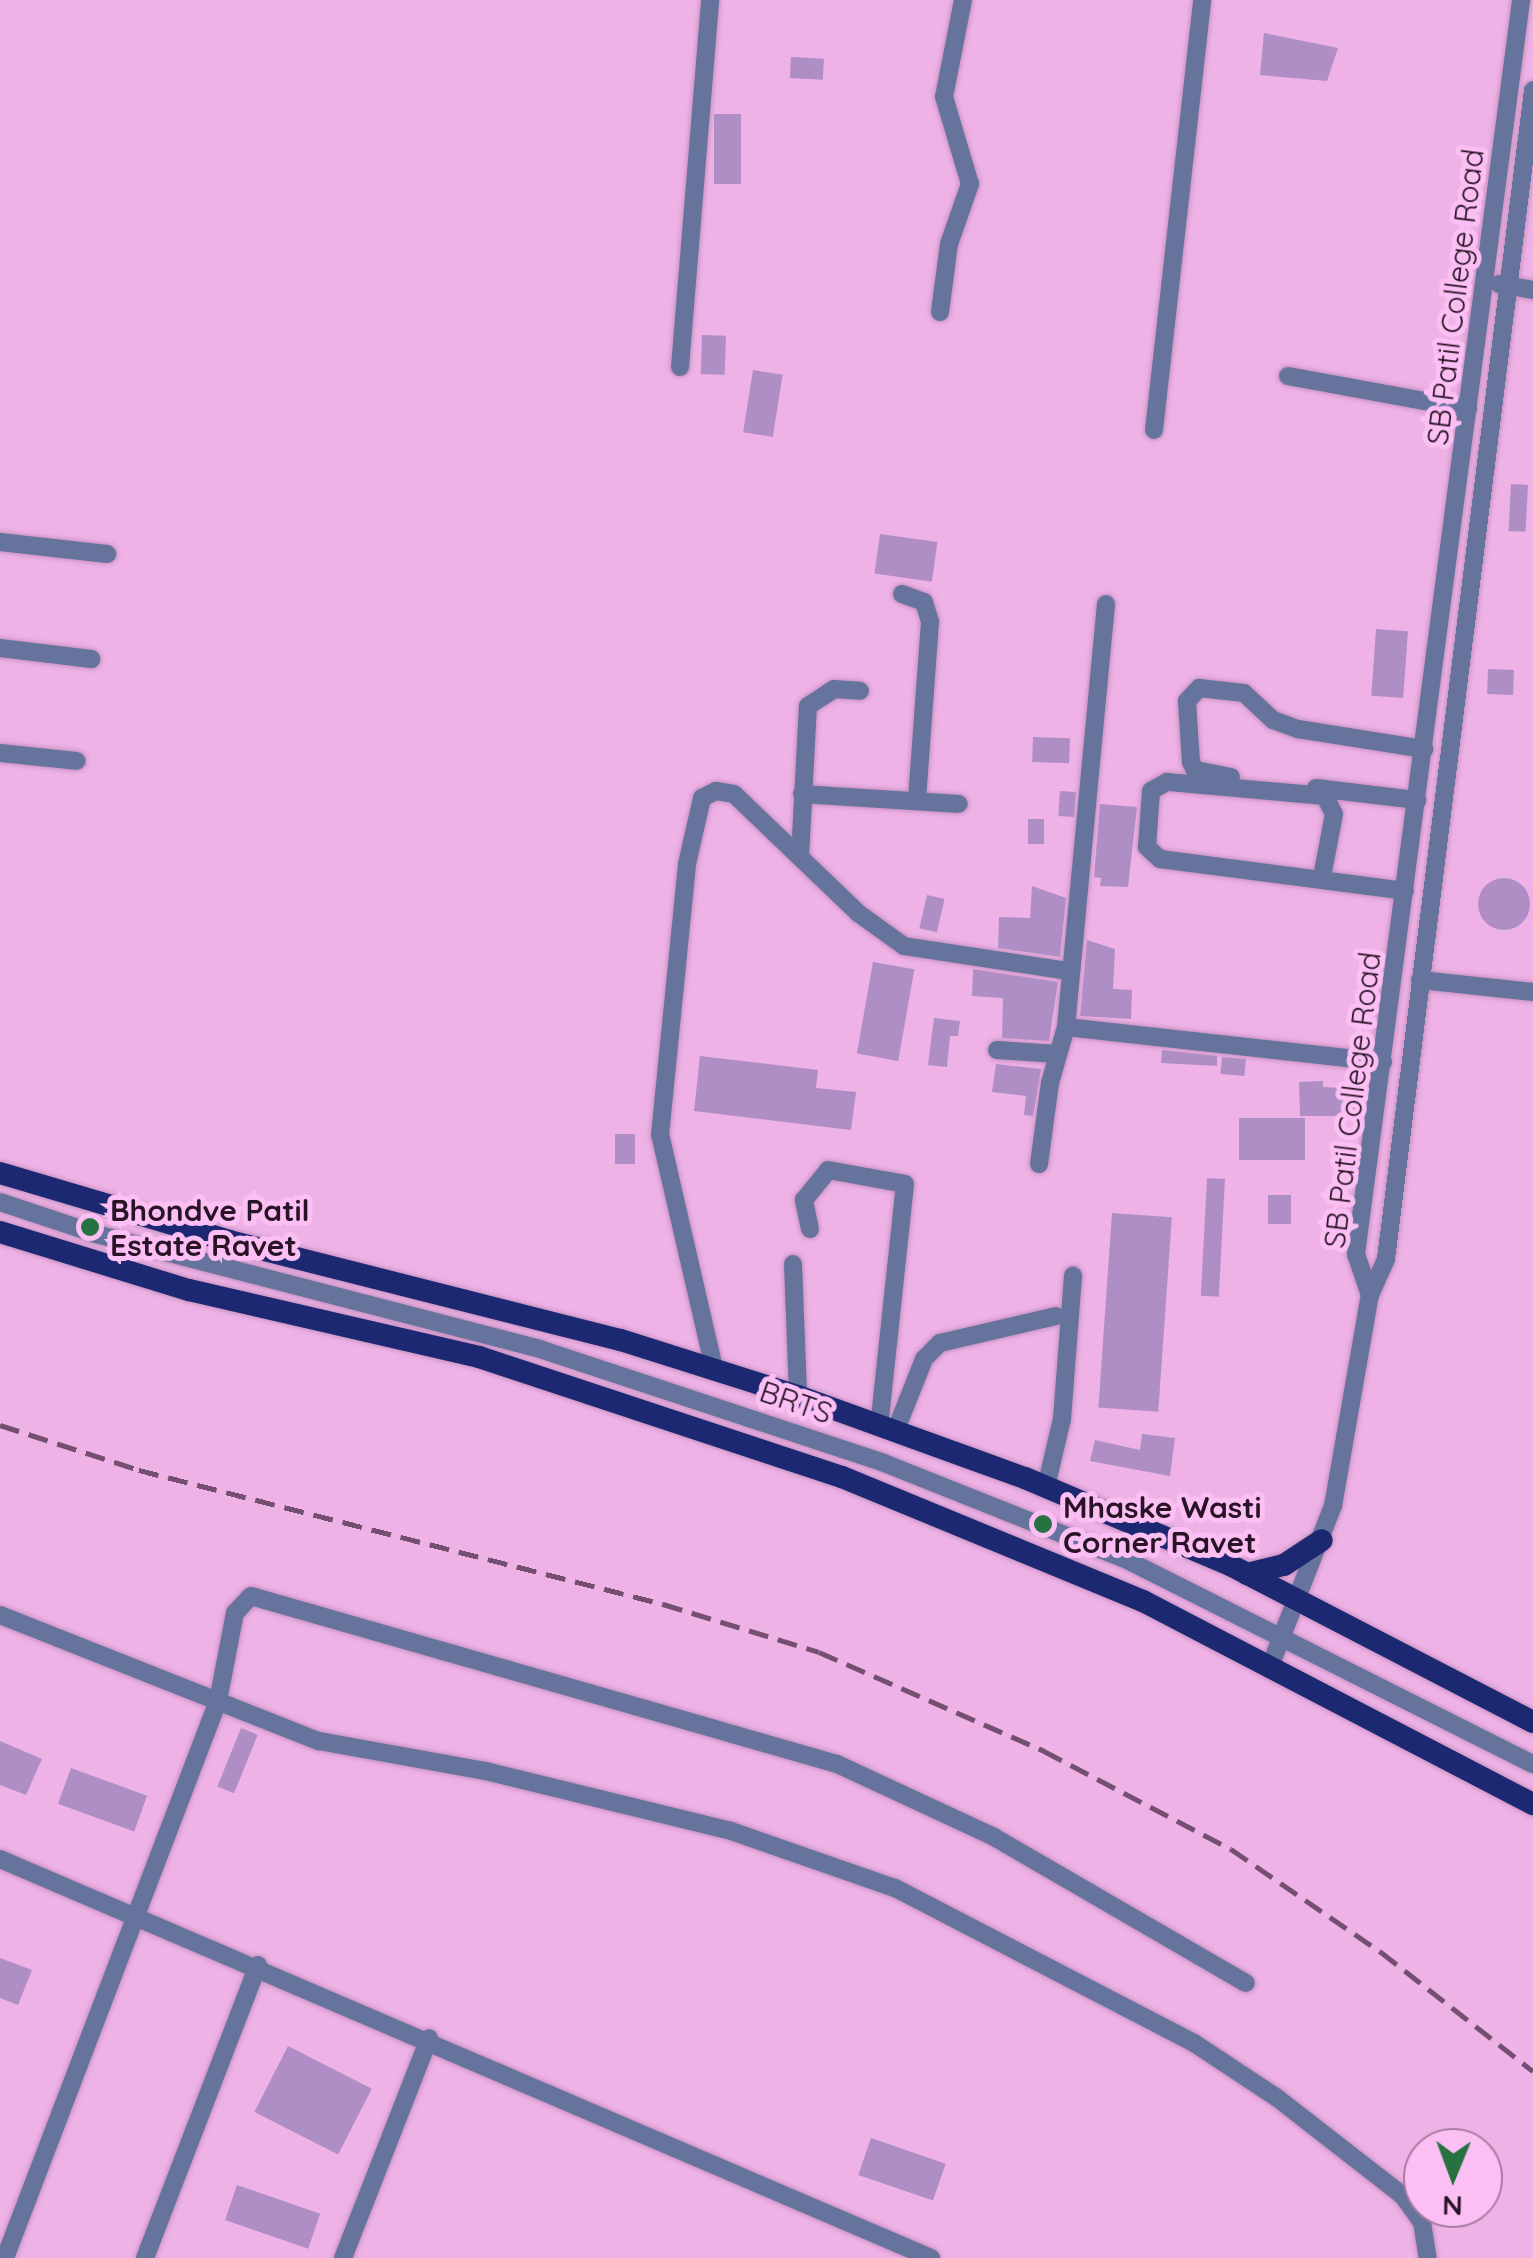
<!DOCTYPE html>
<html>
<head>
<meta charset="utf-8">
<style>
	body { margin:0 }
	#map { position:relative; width:1533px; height:2258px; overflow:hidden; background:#eeb2e6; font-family:Quicksand,sans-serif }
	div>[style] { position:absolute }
	.building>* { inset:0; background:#af8ec6; transform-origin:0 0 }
	.round { border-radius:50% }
	.roads { filter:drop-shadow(0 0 2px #c792c0) drop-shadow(0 0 2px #c792c0) }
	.minor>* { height:18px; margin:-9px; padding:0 9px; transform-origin:9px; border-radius:9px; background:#66739d }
	.major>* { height:22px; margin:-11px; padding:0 11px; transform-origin:11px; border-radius:11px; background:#1d2872 }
	.rail>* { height:5px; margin-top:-2.5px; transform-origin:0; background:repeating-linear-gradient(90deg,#744f6f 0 20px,transparent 0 30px) }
	.dots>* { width:28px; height:28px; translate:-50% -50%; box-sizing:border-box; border:5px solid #fbbff3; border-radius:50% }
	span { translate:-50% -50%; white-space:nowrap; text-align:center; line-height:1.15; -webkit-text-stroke:10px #fbbff3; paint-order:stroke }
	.street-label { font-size:30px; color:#291326 }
	.poi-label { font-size:30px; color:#291326; font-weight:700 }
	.left { translate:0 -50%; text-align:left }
	.north { position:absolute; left:1403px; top:2128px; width:100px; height:100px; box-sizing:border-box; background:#fbbff3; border:2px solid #a77aa1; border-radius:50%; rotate:181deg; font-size:28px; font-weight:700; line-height:40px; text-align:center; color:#291326 }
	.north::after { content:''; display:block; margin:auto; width:35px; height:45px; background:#277240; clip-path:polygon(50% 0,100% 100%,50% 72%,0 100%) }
</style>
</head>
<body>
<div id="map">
	<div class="building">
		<i style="clip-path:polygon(1264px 33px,1338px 48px,1327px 81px,1260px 75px)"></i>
		<i style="left:791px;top:57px;width:33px;height:21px;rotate:3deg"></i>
		<i style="left:714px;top:114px;width:27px;height:70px"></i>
		<i style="left:702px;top:335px;width:24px;height:39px;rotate:2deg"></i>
		<i style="left:753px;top:370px;width:30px;height:63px;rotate:9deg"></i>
		<i style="left:1511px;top:484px;width:17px;height:47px;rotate:3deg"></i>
		<i style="left:880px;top:534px;width:58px;height:40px;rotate:8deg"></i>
		<i style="left:1376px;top:629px;width:32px;height:67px;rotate:4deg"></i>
		<i style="left:1488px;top:669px;width:26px;height:25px;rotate:2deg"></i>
		<i style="left:1033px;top:737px;width:37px;height:25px;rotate:2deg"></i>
		<i style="left:1060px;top:791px;width:16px;height:25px;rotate:4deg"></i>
		<i style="clip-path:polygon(1100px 804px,1137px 807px,1128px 887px,1100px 886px,1101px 878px,1094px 877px)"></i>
		<i style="left:1028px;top:819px;width:16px;height:25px"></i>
		<i class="round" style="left:1478px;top:878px;width:52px;height:52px"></i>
		<i style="clip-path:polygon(1032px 886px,1066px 898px,1060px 957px,998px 948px,999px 917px,1030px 918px)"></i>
		<i style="left:927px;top:895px;width:18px;height:34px;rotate:13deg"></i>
		<i style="clip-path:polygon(1087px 940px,1115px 949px,1113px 989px,1132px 990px,1131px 1019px,1080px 1016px)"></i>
		<i style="left:873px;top:962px;width:42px;height:93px;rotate:10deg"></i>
		<i style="clip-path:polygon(973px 969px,1058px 982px,1049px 1041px,1002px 1038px,1003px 998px,972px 996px)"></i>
		<i style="clip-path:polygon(934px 1018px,960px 1021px,958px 1036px,950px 1036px,947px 1067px,928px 1065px)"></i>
		<i style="clip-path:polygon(1162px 1050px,1217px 1056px,1217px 1066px,1161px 1063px)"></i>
		<i style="clip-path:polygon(700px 1056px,818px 1070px,816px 1088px,856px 1092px,851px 1130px,694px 1111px)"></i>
		<i style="left:1222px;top:1057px;width:24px;height:17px;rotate:5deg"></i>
		<i style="clip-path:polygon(996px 1064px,1041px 1069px,1033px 1116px,1024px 1115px,1026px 1096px,992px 1092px)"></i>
		<i style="clip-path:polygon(1323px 1081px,1323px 1087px,1360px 1089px,1358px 1116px,1300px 1116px,1299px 1082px)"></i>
		<i style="left:1239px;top:1118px;width:66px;height:42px"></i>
		<i style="left:615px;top:1134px;width:20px;height:30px"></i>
		<i style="left:1207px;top:1178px;width:18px;height:118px;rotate:3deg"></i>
		<i style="left:1291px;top:1195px;width:29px;height:23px;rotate:90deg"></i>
		<i style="left:1112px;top:1213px;width:60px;height:195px;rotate:4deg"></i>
		<i style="clip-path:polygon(1142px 1434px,1175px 1438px,1170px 1476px,1090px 1461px,1095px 1440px,1140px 1450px)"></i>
		<i style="left:241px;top:1728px;width:18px;height:63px;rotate:22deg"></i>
		<i style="clip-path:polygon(0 1741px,42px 1759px,26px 1795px,0 1785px)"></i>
		<i style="left:71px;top:1768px;width:81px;height:38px;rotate:20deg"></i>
		<i style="clip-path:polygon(0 1958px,32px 1970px,18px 2005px,0 1998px)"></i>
		<i style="left:288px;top:2046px;width:94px;height:74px;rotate:27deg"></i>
		<i style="left:871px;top:2138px;width:79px;height:39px;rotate:19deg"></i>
		<i style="left:237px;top:2185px;width:88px;height:37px;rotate:19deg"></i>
	</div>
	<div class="roads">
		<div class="minor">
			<i style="left:1499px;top:284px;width:35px;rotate:10deg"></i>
			<i style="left:940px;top:312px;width:69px;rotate:-82.5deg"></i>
			<i style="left:949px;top:244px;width:64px;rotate:-70.7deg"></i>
			<i style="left:970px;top:184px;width:91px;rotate:-106.6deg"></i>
			<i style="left:944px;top:97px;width:99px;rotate:-78.9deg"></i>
			<i style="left:680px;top:367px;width:368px;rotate:-85.3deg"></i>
			<i style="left:1288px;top:376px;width:183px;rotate:10.4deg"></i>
			<i style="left:1154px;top:430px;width:433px;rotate:-83.6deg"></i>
			<i style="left:0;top:542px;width:108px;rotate:6.4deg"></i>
			<i style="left:902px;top:594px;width:23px;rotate:20deg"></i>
			<i style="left:924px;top:602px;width:21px;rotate:73deg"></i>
			<i style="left:930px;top:622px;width:179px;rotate:94.2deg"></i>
			<i style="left:1106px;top:604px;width:425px;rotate:95.4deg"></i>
			<i style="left:1066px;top:1027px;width:319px;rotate:6.3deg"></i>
			<i style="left:0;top:648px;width:92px;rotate:6.9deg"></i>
			<i style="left:0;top:753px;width:77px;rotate:5.9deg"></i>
			<i style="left:1231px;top:777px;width:37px;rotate:-169deg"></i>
			<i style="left:1195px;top:770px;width:9px;rotate:-117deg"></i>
			<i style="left:1191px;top:762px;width:61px;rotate:-93.8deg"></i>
			<i style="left:1187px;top:701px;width:18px;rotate:-47deg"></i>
			<i style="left:1199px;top:688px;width:45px;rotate:6.3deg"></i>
			<i style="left:1244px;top:693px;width:40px;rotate:43deg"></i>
			<i style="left:1273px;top:720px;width:27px;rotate:20deg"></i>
			<i style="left:1298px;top:729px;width:128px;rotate:9deg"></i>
			<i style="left:1316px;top:788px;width:102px;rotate:6.8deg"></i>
			<i style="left:802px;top:794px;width:157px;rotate:3.6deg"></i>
			<i style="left:800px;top:857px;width:151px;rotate:-87deg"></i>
			<i style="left:808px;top:706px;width:31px;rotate:-33deg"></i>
			<i style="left:834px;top:689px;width:26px;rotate:4deg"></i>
			<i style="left:1322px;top:877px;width:64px;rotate:-79.2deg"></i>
			<i style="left:1334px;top:814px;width:20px;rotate:-117deg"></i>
			<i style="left:1325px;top:796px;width:159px;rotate:-174.9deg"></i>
			<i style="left:1167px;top:782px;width:18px;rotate:151deg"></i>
			<i style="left:1151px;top:791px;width:56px;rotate:94.1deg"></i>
			<i style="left:1147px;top:847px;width:18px;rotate:43deg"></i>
			<i style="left:1160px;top:859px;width:247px;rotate:7.4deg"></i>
			<i style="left:1420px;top:980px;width:114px;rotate:6.1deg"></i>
			<i style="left:997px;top:1050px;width:60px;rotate:3.8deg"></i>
			<i style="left:1039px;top:1164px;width:82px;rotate:-82.3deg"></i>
			<i style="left:1050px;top:1083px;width:58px;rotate:-74.1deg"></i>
			<i style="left:0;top:1202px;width:101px;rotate:18.4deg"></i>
			<i style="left:96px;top:1234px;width:459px;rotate:14.5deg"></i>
			<i style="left:540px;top:1349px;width:362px;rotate:18.3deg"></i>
			<i style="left:884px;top:1463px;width:257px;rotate:21.7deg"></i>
			<i style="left:1123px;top:1558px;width:459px;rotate:26.7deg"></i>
			<i style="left:810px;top:1229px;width:30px;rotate:-102deg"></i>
			<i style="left:804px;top:1200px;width:38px;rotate:-51deg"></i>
			<i style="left:828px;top:1170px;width:78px;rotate:10.3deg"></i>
			<i style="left:905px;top:1184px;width:243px;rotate:96.1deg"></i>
			<i style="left:793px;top:1264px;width:132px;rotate:87.8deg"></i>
			<i style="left:1370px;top:1295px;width:43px;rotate:-108.9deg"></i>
			<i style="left:1356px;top:1254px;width:1265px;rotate:-82.5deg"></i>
			<i style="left:714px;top:1368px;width:239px;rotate:-103deg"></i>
			<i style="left:660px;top:1135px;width:272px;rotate:-84.3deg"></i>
			<i style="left:687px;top:864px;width:68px;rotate:-77.2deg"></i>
			<i style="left:702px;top:798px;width:16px;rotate:-27deg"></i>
			<i style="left:716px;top:791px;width:18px;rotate:9deg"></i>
			<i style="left:734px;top:794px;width:172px;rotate:43.8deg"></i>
			<i style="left:858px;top:913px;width:57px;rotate:35.7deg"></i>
			<i style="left:904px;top:946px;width:166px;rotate:8.7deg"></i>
			<i style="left:895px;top:1432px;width:79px;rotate:-68.3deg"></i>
			<i style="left:924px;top:1359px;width:23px;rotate:-45deg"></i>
			<i style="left:940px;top:1343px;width:119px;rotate:-13.1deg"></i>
			<i style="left:1046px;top:1487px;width:70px;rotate:-76.8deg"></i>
			<i style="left:1062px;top:1419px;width:144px;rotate:-85.6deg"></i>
			<i style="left:0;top:1615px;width:343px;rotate:21.6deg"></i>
			<i style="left:319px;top:1741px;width:169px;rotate:10.2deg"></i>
			<i style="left:485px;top:1771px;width:253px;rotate:13.7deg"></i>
			<i style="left:731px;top:1831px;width:174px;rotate:19.2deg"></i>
			<i style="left:895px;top:1888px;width:337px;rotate:27.4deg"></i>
			<i style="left:1194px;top:2043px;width:98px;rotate:33.4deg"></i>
			<i style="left:1276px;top:2097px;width:161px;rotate:37.9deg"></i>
			<i style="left:1403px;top:2196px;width:32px;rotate:54deg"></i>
			<i style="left:1422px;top:2222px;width:36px;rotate:81deg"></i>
			<i style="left:1269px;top:1669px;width:175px;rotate:-68.6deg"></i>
			<i style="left:1333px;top:1506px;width:214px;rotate:-80.1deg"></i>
			<i style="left:1370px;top:1295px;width:39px;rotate:-66deg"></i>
			<i style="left:1386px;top:1259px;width:1178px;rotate:-82.83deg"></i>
			<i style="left:0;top:1859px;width:1013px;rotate:23.2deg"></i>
			<i style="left:5px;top:2258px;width:596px;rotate:-69.07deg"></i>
			<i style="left:218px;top:1701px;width:90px;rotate:-79.1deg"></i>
			<i style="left:235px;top:1613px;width:23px;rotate:-47deg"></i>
			<i style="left:251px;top:1596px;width:610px;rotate:16deg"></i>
			<i style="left:837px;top:1764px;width:173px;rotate:24.9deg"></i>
			<i style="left:994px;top:1837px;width:291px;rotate:30.1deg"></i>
			<i style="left:145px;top:2258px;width:314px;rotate:-68.9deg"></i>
			<i style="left:343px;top:2258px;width:236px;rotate:-68.6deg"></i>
		</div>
		<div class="major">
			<i style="left:0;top:1173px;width:239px;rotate:16.5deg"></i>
			<i style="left:229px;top:1241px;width:404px;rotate:14.2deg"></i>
			<i style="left:621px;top:1340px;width:186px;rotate:17.6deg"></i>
			<i style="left:798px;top:1396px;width:241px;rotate:19.9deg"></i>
			<i style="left:1025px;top:1478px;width:225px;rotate:23deg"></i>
			<i style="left:1232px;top:1566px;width:339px;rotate:27.4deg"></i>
			<i style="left:0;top:1232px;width:198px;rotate:17.1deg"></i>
			<i style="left:189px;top:1290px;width:298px;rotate:13deg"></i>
			<i style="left:479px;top:1357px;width:382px;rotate:18.3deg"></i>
			<i style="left:842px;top:1477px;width:326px;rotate:22.4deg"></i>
			<i style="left:1143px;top:1601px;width:440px;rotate:27.5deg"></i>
			<i style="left:1247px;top:1574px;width:38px;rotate:-14deg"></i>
			<i style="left:1284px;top:1565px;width:45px;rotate:-33.3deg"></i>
		</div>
	</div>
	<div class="rail">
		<i style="left:0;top:1425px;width:146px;rotate:17.9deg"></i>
		<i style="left:139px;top:1470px;width:541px;rotate:14.34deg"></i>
		<i style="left:663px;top:1604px;width:163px;rotate:17.1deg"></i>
		<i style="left:819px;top:1652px;width:246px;rotate:23.7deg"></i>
		<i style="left:1044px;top:1751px;width:211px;rotate:27.7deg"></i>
		<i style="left:1231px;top:1849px;width:182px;rotate:34.5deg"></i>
		<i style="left:1381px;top:1952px;width:193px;rotate:38.1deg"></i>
	</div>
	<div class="dots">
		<i style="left:90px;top:1227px;background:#277240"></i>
		<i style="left:1043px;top:1524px;background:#277240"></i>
	</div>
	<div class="street-label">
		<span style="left:1455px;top:297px;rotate:-83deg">SB Patil College Road</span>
		<span style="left:1352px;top:1100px;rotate:-83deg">SB Patil College Road</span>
		<span style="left:796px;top:1402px;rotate:19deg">BRTS</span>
	</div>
	<div class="poi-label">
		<span class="left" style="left:110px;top:1227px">Bhondve Patil<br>Estate Ravet</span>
		<span class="left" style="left:1063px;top:1524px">Mhaske Wasti<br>Corner Ravet</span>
	</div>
	<div class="north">N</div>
</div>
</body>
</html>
